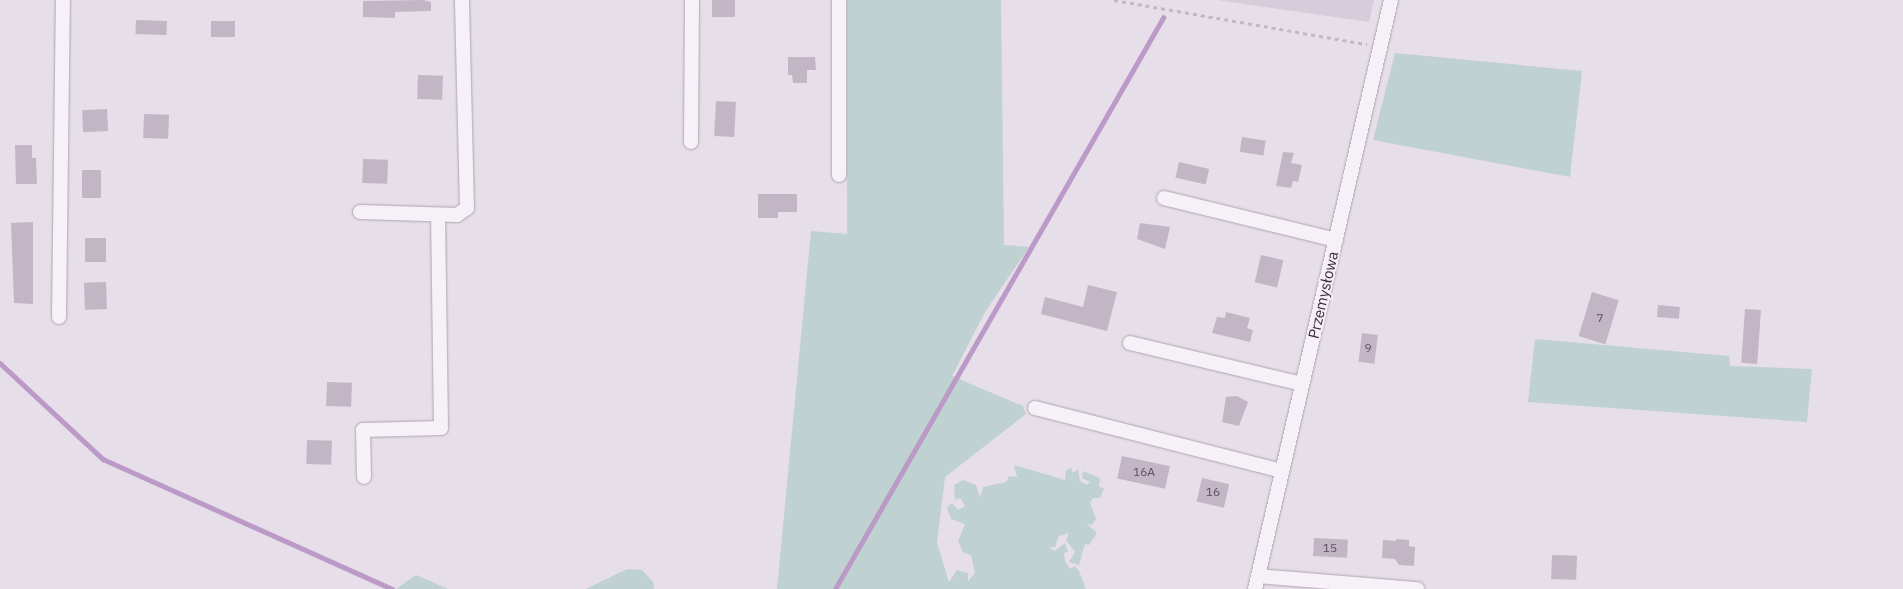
<!DOCTYPE html>
<html>
<head>
<meta charset="utf-8">
<style>
	body { margin:0 }
	#map { position:relative; width:1903px; height:589px; overflow:hidden; background:#e6dee8; font-family:"IBM Plex Sans",sans-serif }
	div>[style] { position:absolute }
	.built>* { inset:0; background:#d7ccd9 }
	.green>* { inset:0; background:#c0d1d1 }
	.stream>* { height:4.5px; margin:-2.25px; padding:0 2.25px; transform-origin:2.25px; border-radius:2.25px; background:#bc9ac7 }
	.building>* { inset:0; background:#c2b6c4; transform-origin:0 0 }
	.path>* { height:2.5px; margin-top:-1.25px; transform-origin:0; background:repeating-linear-gradient(90deg,#c1b9c2 0 4px,transparent 0 8px) }
	.roads { filter:drop-shadow(0 0 1px #afa4b2) drop-shadow(0 0 1px #afa4b2) }
	.minor>* { height:14px; margin:-7px; padding:0 7px; transform-origin:7px; border-radius:7px; background:#f5f1f6 }
	span { translate:-50% -50%; white-space:nowrap; text-align:center; line-height:1.15; -webkit-text-stroke:4px #f4eef5; paint-order:stroke }
	.number-label { font-size:12px; color:#5d4c60 }
	.number-label span { -webkit-text-stroke-width:0 }
	.street-label { font-size:15px; color:#3b283e }
</style>
</head>
<body>
<div id="map">
	<div class="built">
		<i style="clip-path:polygon(1217px 0,1374px 0,1369px 22px)"></i>
	</div>
	<div class="green">
		<i style="clip-path:polygon(847px 0,1001px 0,1004px 245px,1029px 247px,985px 312px,952px 376px,1023px 406px,1026px 414px,945px 477px,937px 543px,949px 582px,957px 570px,968px 573px,968px 581px,975px 573px,971px 555px,963px 552px,958px 541px,965px 524px,951px 519px,947px 508px,952px 503px,958px 510px,965px 506px,960px 498px,955px 500px,954px 485px,963px 480px,976px 485px,980px 498px,983px 487px,1006px 482px,1009px 476px,1017px 477px,1014px 465px,1065px 480px,1066px 470px,1071px 468px,1073px 473px,1078px 469px,1080px 481px,1087px 485px,1090px 482px,1082px 478px,1083px 471px,1100px 478px,1099px 487px,1104px 488px,1100px 498px,1093px 498px,1090px 503px,1096px 519px,1092px 525px,1086px 523px,1097px 533px,1089px 545px,1085px 544px,1079px 565px,1069px 562px,1075px 552px,1066px 540px,1069px 533px,1059px 536px,1055px 547px,1049px 548px,1055px 551px,1065px 543px,1068px 552px,1064px 553px,1065px 561px,1070px 569px,1075px 566px,1079px 571px,1086px 589px,777px 589px,811px 231px,847px 234px)"></i>
		<i style="clip-path:polygon(1395px 53px,1582px 71px,1570px 177px,1373px 140px)"></i>
		<i style="clip-path:polygon(1535px 339px,1729px 356px,1730px 366px,1812px 369px,1807px 422px,1528px 402px)"></i>
		<i style="clip-path:polygon(627px 569px,642px 570px,653px 582px,654px 589px,586px 589px)"></i>
		<i style="clip-path:polygon(416px 575px,448px 589px,396px 589px)"></i>
	</div>
	<div class="stream">
		<i style="left:0;top:363px;width:141px;rotate:43deg"></i>
		<i style="left:103px;top:459px;width:317px;rotate:24.2deg"></i>
		<i style="left:835px;top:589px;width:659px;rotate:-60.13deg"></i>
	</div>
	<div class="building">
		<i style="clip-path:polygon(423px 0,431px 2px,431px 11px,395px 12px,395px 18px,363px 17px,363px 1px)"></i>
		<i style="left:712px;top:0;width:23px;height:17px"></i>
		<i style="left:136px;top:20px;width:31px;height:14px;rotate:2deg"></i>
		<i style="left:211px;top:21px;width:24px;height:16px"></i>
		<i style="clip-path:polygon(788px 57px,815px 57px,816px 70px,807px 70px,807px 83px,793px 83px,792px 75px,788px 75px)"></i>
		<i style="left:418px;top:75px;width:25px;height:24px;rotate:2deg"></i>
		<i style="left:716px;top:101px;width:20px;height:35px;rotate:3deg"></i>
		<i style="left:107px;top:109px;width:22px;height:25px;rotate:87deg"></i>
		<i style="left:144px;top:114px;width:25px;height:24px;rotate:2deg"></i>
		<i style="left:1242px;top:137px;width:24px;height:15px;rotate:9deg"></i>
		<i style="clip-path:polygon(15px 145px,32px 145px,32px 158px,36px 158px,37px 184px,16px 184px)"></i>
		<i style="clip-path:polygon(1283px 152px,1294px 153px,1291px 163px,1302px 165px,1298px 182px,1293px 181px,1291px 188px,1276px 186px)"></i>
		<i style="left:363px;top:159px;width:25px;height:24px;rotate:2deg"></i>
		<i style="left:1179px;top:162px;width:31px;height:16px;rotate:13deg"></i>
		<i style="left:82px;top:170px;width:19px;height:28px"></i>
		<i style="clip-path:polygon(758px 194px,797px 194px,797px 212px,778px 212px,778px 218px,758px 218px)"></i>
		<i style="clip-path:polygon(33px 222px,33px 304px,14px 303px,11px 223px)"></i>
		<i style="clip-path:polygon(1140px 223px,1170px 227px,1165px 249px,1137px 239px)"></i>
		<i style="left:85px;top:238px;width:21px;height:24px"></i>
		<i style="left:1261px;top:255px;width:23px;height:28px;rotate:13deg"></i>
		<i style="left:106px;top:282px;width:27px;height:22px;rotate:88deg"></i>
		<i style="clip-path:polygon(1088px 285px,1117px 292px,1107px 331px,1041px 314px,1045px 297px,1083px 307px)"></i>
		<i style="left:1592px;top:292px;width:28px;height:46px;rotate:17deg"></i>
		<i style="left:1658px;top:305px;width:22px;height:12px;rotate:5deg"></i>
		<i style="left:1745px;top:309px;width:16px;height:54px;rotate:4deg"></i>
		<i style="clip-path:polygon(1226px 312px,1250px 318px,1247px 328px,1253px 330px,1250px 342px,1212px 333px,1217px 317px,1225px 318px)"></i>
		<i style="left:1362px;top:333px;width:16px;height:29px;rotate:7deg"></i>
		<i style="left:327px;top:382px;width:25px;height:24px;rotate:2deg"></i>
		<i style="clip-path:polygon(1237px 396px,1248px 402px,1239px 426px,1222px 422px,1226px 397px)"></i>
		<i style="left:307px;top:440px;width:25px;height:24px;rotate:2deg"></i>
		<i style="left:1122px;top:456px;width:49px;height:23px;rotate:12deg"></i>
		<i style="left:1202px;top:478px;width:28px;height:24px;rotate:13deg"></i>
		<i style="left:1314px;top:538px;width:34px;height:18px;rotate:3deg"></i>
		<i style="clip-path:polygon(1396px 539px,1409px 540px,1409px 546px,1415px 547px,1414px 566px,1399px 565px,1395px 559px,1382px 558px,1383px 540px,1396px 541px)"></i>
		<i style="left:1552px;top:555px;width:25px;height:24px;rotate:2deg"></i>
	</div>
	<div class="path">
		<i style="left:1114px;top:0;width:257px;rotate:9.9deg"></i>
	</div>
	<div class="roads">
		<div class="minor">
			<i style="left:839px;top:0;width:175px;rotate:90deg"></i>
			<i style="left:691px;top:142px;width:142px;rotate:-89.6deg"></i>
			<i style="left:1164px;top:198px;width:177px;rotate:13.7deg"></i>
			<i style="left:360px;top:212px;width:97px;rotate:1.8deg"></i>
			<i style="left:457px;top:215px;width:12px;rotate:-35deg"></i>
			<i style="left:467px;top:208px;width:208px;rotate:-91.4deg"></i>
			<i style="left:59px;top:317px;width:317px;rotate:-89.3deg"></i>
			<i style="left:1130px;top:343px;width:177px;rotate:13.4deg"></i>
			<i style="left:1035px;top:408px;width:255px;rotate:14.3deg"></i>
			<i style="left:364px;top:477px;width:47px;rotate:-91.2deg"></i>
			<i style="left:363px;top:430px;width:78px;rotate:-1.5deg"></i>
			<i style="left:441px;top:428px;width:213px;rotate:-90.8deg"></i>
			<i style="left:1258px;top:576px;width:160px;rotate:4.7deg"></i>
			<i style="left:1255px;top:589px;width:604px;rotate:-77deg"></i>
		</div>
	</div>
	<div class="number-label">
		<span style="left:1600px;top:318px">7</span>
		<span style="left:1368px;top:348px">9</span>
		<span style="left:1144px;top:472px">16A</span>
		<span style="left:1213px;top:492px">16</span>
		<span style="left:1330px;top:548px">15</span>
	</div>
	<div class="street-label">
		<span style="left:1323px;top:295px;rotate:-77deg">Przemysłowa</span>
	</div>
</div>
</body>
</html>
